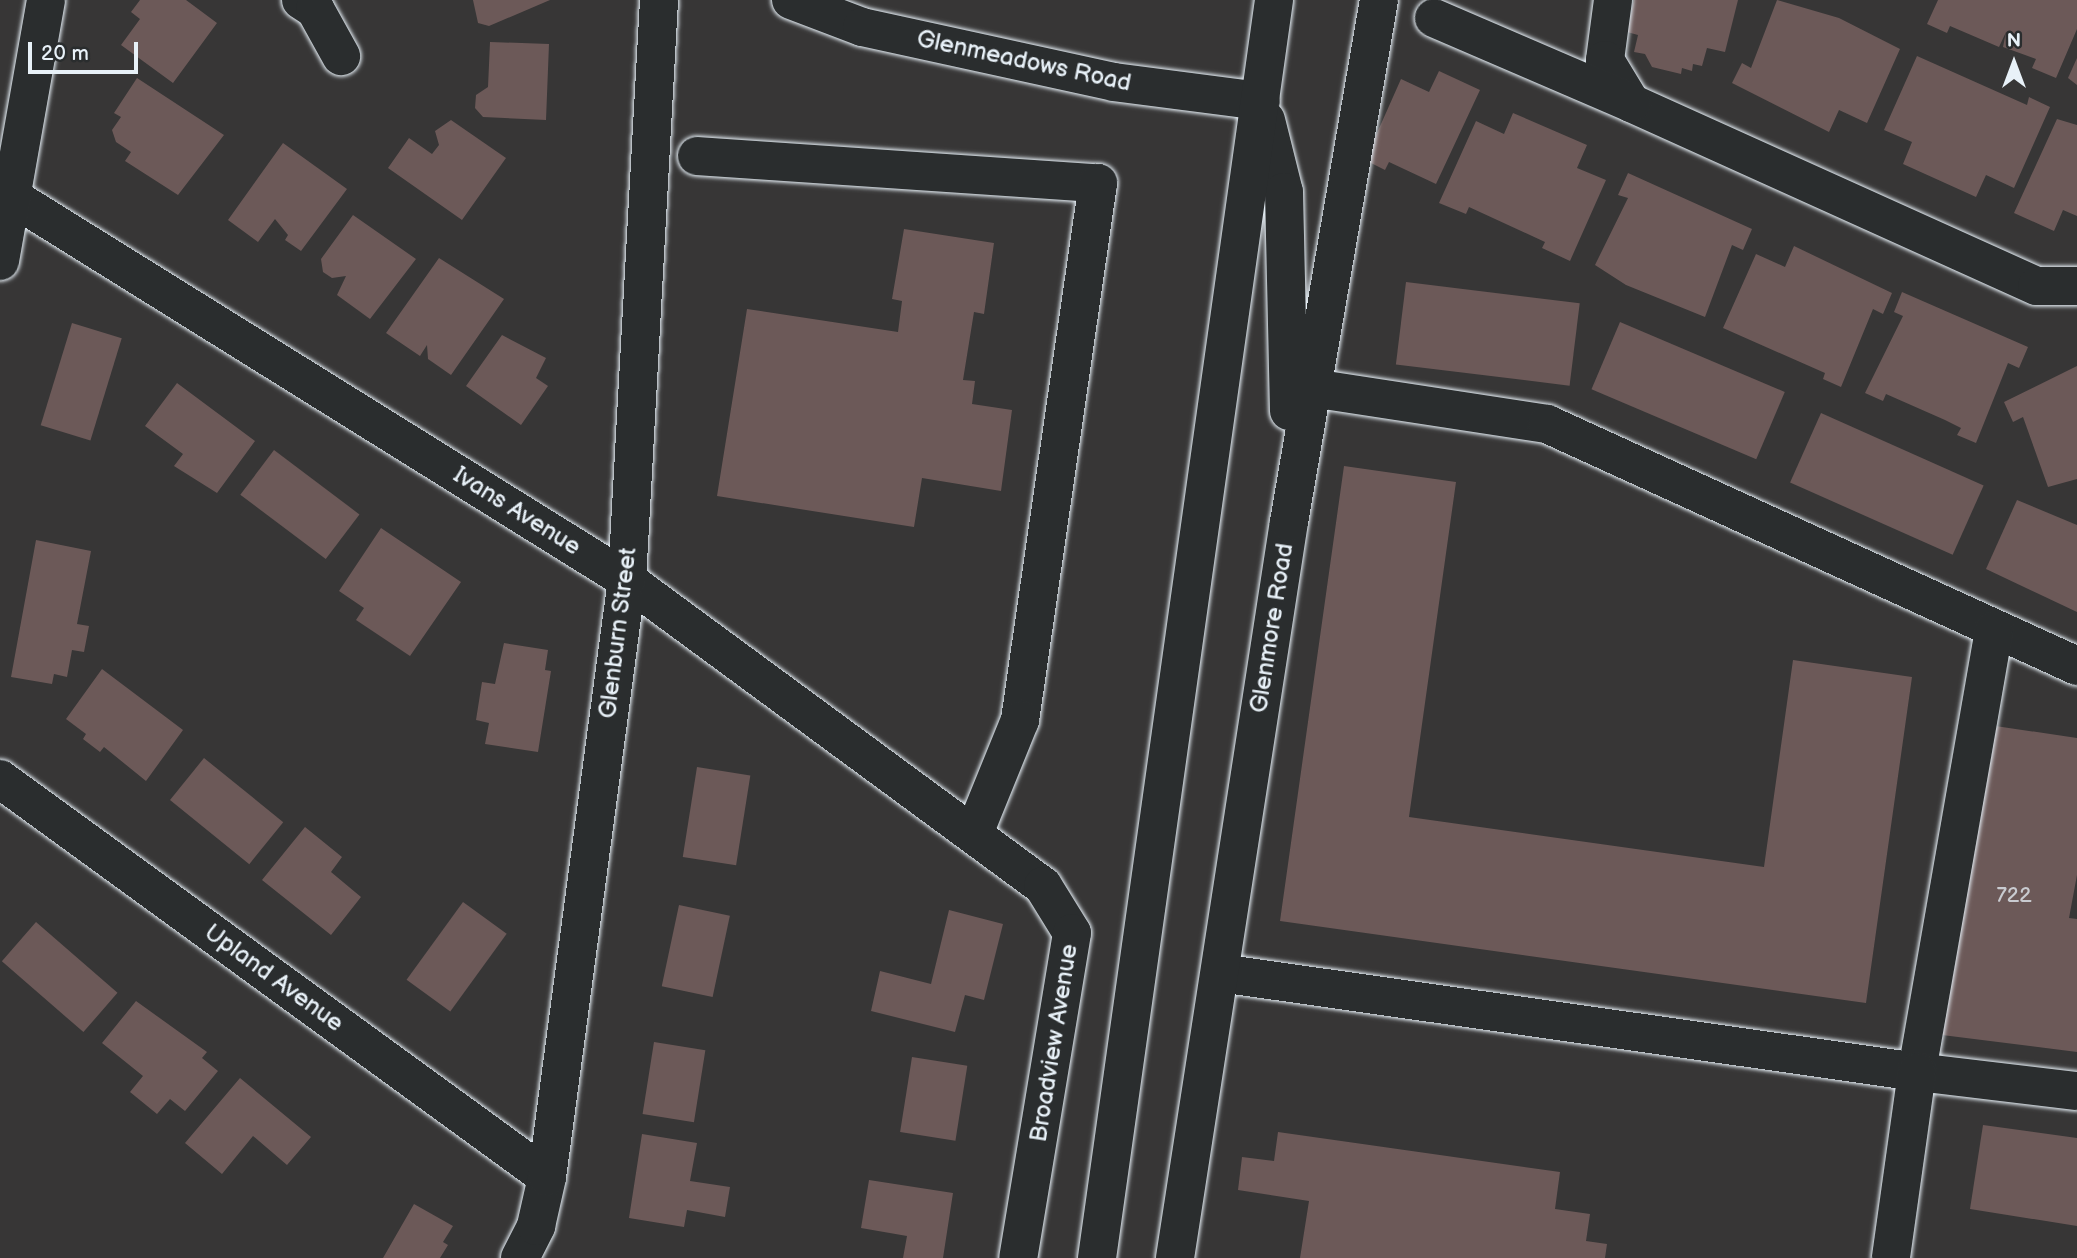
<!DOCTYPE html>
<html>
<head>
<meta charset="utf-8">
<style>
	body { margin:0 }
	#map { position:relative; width:2077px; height:1258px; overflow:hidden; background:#373636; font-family:"Balsamiq Sans",sans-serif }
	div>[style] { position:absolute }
	.building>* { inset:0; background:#6c5958; transform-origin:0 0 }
	.roads { filter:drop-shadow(0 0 2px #e8f1f8) drop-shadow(0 0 2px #e8f1f8) }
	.minor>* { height:38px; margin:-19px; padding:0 19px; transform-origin:19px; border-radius:19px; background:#2a2d2e }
	.major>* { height:38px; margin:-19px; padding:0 19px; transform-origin:19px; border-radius:19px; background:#2a2d2e }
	span { translate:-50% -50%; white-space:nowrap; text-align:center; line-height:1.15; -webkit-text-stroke:5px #2a2d2e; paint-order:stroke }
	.number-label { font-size:21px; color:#c9cbd0 }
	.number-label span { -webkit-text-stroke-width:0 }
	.street-label { font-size:24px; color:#e8f1f8 }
	.north { position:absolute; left:1979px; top:28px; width:70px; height:70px; -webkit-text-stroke:5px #2a2d2e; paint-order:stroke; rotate:0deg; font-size:19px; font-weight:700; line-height:28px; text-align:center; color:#e8f1f8 }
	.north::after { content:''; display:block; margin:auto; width:24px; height:32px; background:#e8f1f8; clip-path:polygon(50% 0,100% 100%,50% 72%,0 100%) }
	.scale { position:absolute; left:28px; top:42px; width:110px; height:32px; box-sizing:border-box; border:4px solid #e8f1f8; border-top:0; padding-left:9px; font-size:21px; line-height:24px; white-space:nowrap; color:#e8f1f8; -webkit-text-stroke:5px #2a2d2e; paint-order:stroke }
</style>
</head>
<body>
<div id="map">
	<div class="building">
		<i style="clip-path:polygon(140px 0,186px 0,217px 23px,173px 83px,121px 45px,140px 19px,131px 12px)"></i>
		<i style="clip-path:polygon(473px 0,550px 0,489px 26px,478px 23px)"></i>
		<i style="clip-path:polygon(1634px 0,1738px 0,1725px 52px,1707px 48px,1702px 66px,1693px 64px,1692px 71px,1682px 68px,1681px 74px,1652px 67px,1645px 54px,1634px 52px,1638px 35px,1627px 32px)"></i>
		<i style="clip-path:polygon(1777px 0,1839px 18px,1900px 49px,1867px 123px,1839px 110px,1829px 132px,1732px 83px,1742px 63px,1751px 68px)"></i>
		<i style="clip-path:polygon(1938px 0,2077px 0,2077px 29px,2056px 78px,2032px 68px,2036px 59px,2003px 47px,2006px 32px,1999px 47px,1950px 26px,1947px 33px,1927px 24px)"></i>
		<i style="clip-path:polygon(490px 42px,549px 44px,546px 120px,483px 117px,475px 108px,476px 95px,488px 87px)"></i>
		<i style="clip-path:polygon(1917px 56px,2027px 105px,2029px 97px,2050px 107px,2014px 188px,1986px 175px,1976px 197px,1903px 164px,1912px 142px,1884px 130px)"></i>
		<i style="clip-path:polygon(2077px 58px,2077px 85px,2068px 78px)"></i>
		<i style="clip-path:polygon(1439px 71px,1480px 90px,1436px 184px,1389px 162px,1385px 170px,1365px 160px,1401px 79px,1429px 92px)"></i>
		<i style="clip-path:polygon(137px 78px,224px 135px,178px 195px,125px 161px,131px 152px,116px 142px,112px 130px,121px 117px,114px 113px)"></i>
		<i style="clip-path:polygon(1513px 113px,1587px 145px,1577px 168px,1606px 180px,1570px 261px,1542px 248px,1545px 242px,1469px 207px,1466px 214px,1439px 203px,1476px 121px,1504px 134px)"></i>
		<i style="clip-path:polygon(2057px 119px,2077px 125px,2077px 216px,2063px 210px,2054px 231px,2014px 213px)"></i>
		<i style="clip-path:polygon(451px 120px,506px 158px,462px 220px,388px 168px,409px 138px,432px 154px,439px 145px,435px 131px)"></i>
		<i style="clip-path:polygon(283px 143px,347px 189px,301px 251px,285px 240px,288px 235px,275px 219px,258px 242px,228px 220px)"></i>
		<i style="clip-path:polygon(1628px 173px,1752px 229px,1743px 250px,1732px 245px,1705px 317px,1626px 285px,1595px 265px,1628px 198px,1618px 195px)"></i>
		<i style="clip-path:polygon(353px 215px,416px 259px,370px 319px,337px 295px,346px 276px,332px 278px,323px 272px,321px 259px)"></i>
		<i style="clip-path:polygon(904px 229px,994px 243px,984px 314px,974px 312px,963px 380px,975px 381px,972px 404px,1012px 410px,1001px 491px,922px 478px,914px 527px,717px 496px,747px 309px,898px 332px,902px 301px,892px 299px)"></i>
		<i style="clip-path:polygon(1794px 246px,1892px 293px,1883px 314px,1873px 309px,1841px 387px,1823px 379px,1825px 373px,1723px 328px,1756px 254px,1785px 267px)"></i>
		<i style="clip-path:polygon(439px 258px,504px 299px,451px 375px,428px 359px,427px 345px,420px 356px,386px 333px)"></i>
		<i style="left:1406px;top:282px;width:175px;height:83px;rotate:7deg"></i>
		<i style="clip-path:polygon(1902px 292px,2028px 347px,2019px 368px,2008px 363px,1976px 443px,1957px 435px,1961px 428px,1945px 420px,1886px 394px,1883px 401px,1865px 393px,1903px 316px,1894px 312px)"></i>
		<i style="left:1620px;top:322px;width:179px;height:73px;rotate:23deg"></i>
		<i style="left:72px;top:323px;width:52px;height:107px;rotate:17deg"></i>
		<i style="clip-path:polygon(502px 335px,546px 358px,536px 378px,548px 386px,521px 425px,466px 386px)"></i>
		<i style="clip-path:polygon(2077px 366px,2077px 479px,2048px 487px,2023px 417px,2013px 422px,2004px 402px)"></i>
		<i style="clip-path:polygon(177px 383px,255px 441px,217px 493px,174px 466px,183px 454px,145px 426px)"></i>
		<i style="left:1821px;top:413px;width:178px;height:76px;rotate:24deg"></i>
		<i style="left:274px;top:450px;width:107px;height:56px;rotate:37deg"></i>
		<i style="clip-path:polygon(1344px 466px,1456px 482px,1409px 817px,1764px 867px,1793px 660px,1912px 677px,1866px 1003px,1280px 921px)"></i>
		<i style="clip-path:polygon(2017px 500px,2077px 525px,2077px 612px,1986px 569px)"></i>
		<i style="clip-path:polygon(381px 528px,461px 582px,410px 656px,356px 620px,364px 608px,339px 591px)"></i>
		<i style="clip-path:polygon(36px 540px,91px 551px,77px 624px,89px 626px,84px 652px,72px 650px,67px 677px,54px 674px,52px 684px,11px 677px)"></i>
		<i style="clip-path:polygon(504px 643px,548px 650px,545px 670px,551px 671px,538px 752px,485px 744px,489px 723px,476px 720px,482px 682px,495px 684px)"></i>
		<i style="clip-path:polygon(102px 669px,183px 730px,146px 781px,104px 747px,100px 752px,83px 739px,86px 734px,66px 719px)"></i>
		<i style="clip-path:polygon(1982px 724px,2077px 738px,2077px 875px,2069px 918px,2077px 919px,2077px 1052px,1934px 1034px)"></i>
		<i style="left:204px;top:758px;width:102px;height:54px;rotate:39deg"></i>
		<i style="left:697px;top:767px;width:54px;height:91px;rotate:9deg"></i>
		<i style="clip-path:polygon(305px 827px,342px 857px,331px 872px,361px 897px,331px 935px,262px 880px)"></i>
		<i style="left:463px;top:902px;width:54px;height:96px;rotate:36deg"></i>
		<i style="left:679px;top:905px;width:52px;height:83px;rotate:12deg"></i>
		<i style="clip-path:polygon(949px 910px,1003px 924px,984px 1000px,965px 995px,955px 1032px,871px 1011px,880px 971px,931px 984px)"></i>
		<i style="left:36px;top:922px;width:108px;height:52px;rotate:41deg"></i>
		<i style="clip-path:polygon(136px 1001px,207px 1052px,202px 1058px,218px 1071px,185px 1111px,170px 1099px,157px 1114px,130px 1092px,143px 1076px,102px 1043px)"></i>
		<i style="left:654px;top:1042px;width:52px;height:73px;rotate:9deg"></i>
		<i style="left:912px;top:1057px;width:56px;height:76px;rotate:9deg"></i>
		<i style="clip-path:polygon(240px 1078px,311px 1137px,287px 1165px,253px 1136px,222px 1174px,185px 1143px)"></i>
		<i style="clip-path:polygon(1983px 1125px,2077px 1138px,2077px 1226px,1970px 1209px)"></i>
		<i style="clip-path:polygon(1278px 1132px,1560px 1172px,1555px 1209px,1590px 1214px,1586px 1241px,1607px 1244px,1605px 1258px,1300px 1258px,1309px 1201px,1238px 1190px,1242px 1157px,1274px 1161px)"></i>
		<i style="clip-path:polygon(642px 1134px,697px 1143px,690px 1181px,730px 1187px,725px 1217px,687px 1210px,684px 1227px,629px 1218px)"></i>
		<i style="clip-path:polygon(869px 1180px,953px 1193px,943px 1258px,903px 1258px,907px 1236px,861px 1228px)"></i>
		<i style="clip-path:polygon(414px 1204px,453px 1226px,443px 1242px,448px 1245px,440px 1258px,383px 1258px)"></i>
	</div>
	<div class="roads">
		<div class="minor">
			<i style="left:301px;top:0;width:17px;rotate:33deg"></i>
			<i style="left:315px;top:9px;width:54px;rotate:61deg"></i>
			<i style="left:791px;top:0;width:76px;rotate:20.8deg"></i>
			<i style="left:862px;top:27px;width:258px;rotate:12.3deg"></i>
			<i style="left:1114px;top:82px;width:148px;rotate:7.4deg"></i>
			<i style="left:1613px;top:0;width:61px;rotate:97.6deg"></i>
			<i style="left:1605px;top:60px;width:50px;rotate:58.8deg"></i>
			<i style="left:1631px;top:103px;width:445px;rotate:24.3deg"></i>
			<i style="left:2037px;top:286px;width:40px"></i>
			<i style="left:1434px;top:18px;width:215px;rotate:23.3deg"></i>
			<i style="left:697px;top:156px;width:402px;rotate:3.9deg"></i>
			<i style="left:1098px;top:183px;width:543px;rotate:98.26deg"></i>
			<i style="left:1020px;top:720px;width:120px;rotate:112.1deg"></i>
			<i style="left:12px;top:197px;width:725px;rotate:31.91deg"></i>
			<i style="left:627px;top:580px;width:516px;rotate:36.34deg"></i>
			<i style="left:1043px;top:886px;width:55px;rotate:58.3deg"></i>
			<i style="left:1072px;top:933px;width:329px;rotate:99.4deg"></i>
			<i style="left:0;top:261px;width:265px;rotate:-80deg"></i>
			<i style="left:1312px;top:388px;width:238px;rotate:8.7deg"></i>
			<i style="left:1547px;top:424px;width:583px;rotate:24.54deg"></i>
			<i style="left:1994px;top:630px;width:449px;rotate:99.9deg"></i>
			<i style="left:1917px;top:1072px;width:161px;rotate:6.8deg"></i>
			<i style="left:0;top:779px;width:676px;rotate:36.04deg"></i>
			<i style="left:1220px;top:973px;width:704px;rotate:8.08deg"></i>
			<i style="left:1917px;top:1072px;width:188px;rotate:98deg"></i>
			<i style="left:520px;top:1258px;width:36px;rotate:-63deg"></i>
			<i style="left:536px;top:1226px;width:50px;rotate:-77.3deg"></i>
			<i style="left:547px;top:1177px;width:602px;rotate:-82.37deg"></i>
			<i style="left:627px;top:580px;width:581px;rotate:-86.84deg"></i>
		</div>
		<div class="major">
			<i style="left:1266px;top:120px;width:74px;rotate:76deg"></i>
			<i style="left:1284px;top:192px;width:219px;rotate:88.7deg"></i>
			<i style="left:1097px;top:1258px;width:1270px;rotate:-81.99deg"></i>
			<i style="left:1175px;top:1258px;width:745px;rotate:-81.2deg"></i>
			<i style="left:1289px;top:522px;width:530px;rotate:-80.22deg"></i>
		</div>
	</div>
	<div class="number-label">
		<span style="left:2014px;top:896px">722</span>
	</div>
	<div class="street-label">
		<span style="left:1024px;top:61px;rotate:12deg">Glenmeadows Road</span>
		<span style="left:517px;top:511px;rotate:32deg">Ivans Avenue</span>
		<span style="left:1272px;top:628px;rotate:-81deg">Glenmore Road</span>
		<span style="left:618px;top:633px;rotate:-83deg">Glenburn Street</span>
		<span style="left:274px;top:978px;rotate:36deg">Upland Avenue</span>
		<span style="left:1054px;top:1043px;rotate:-81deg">Broadview Avenue</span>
	</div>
	<div class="north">N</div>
	<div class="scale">20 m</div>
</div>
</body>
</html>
